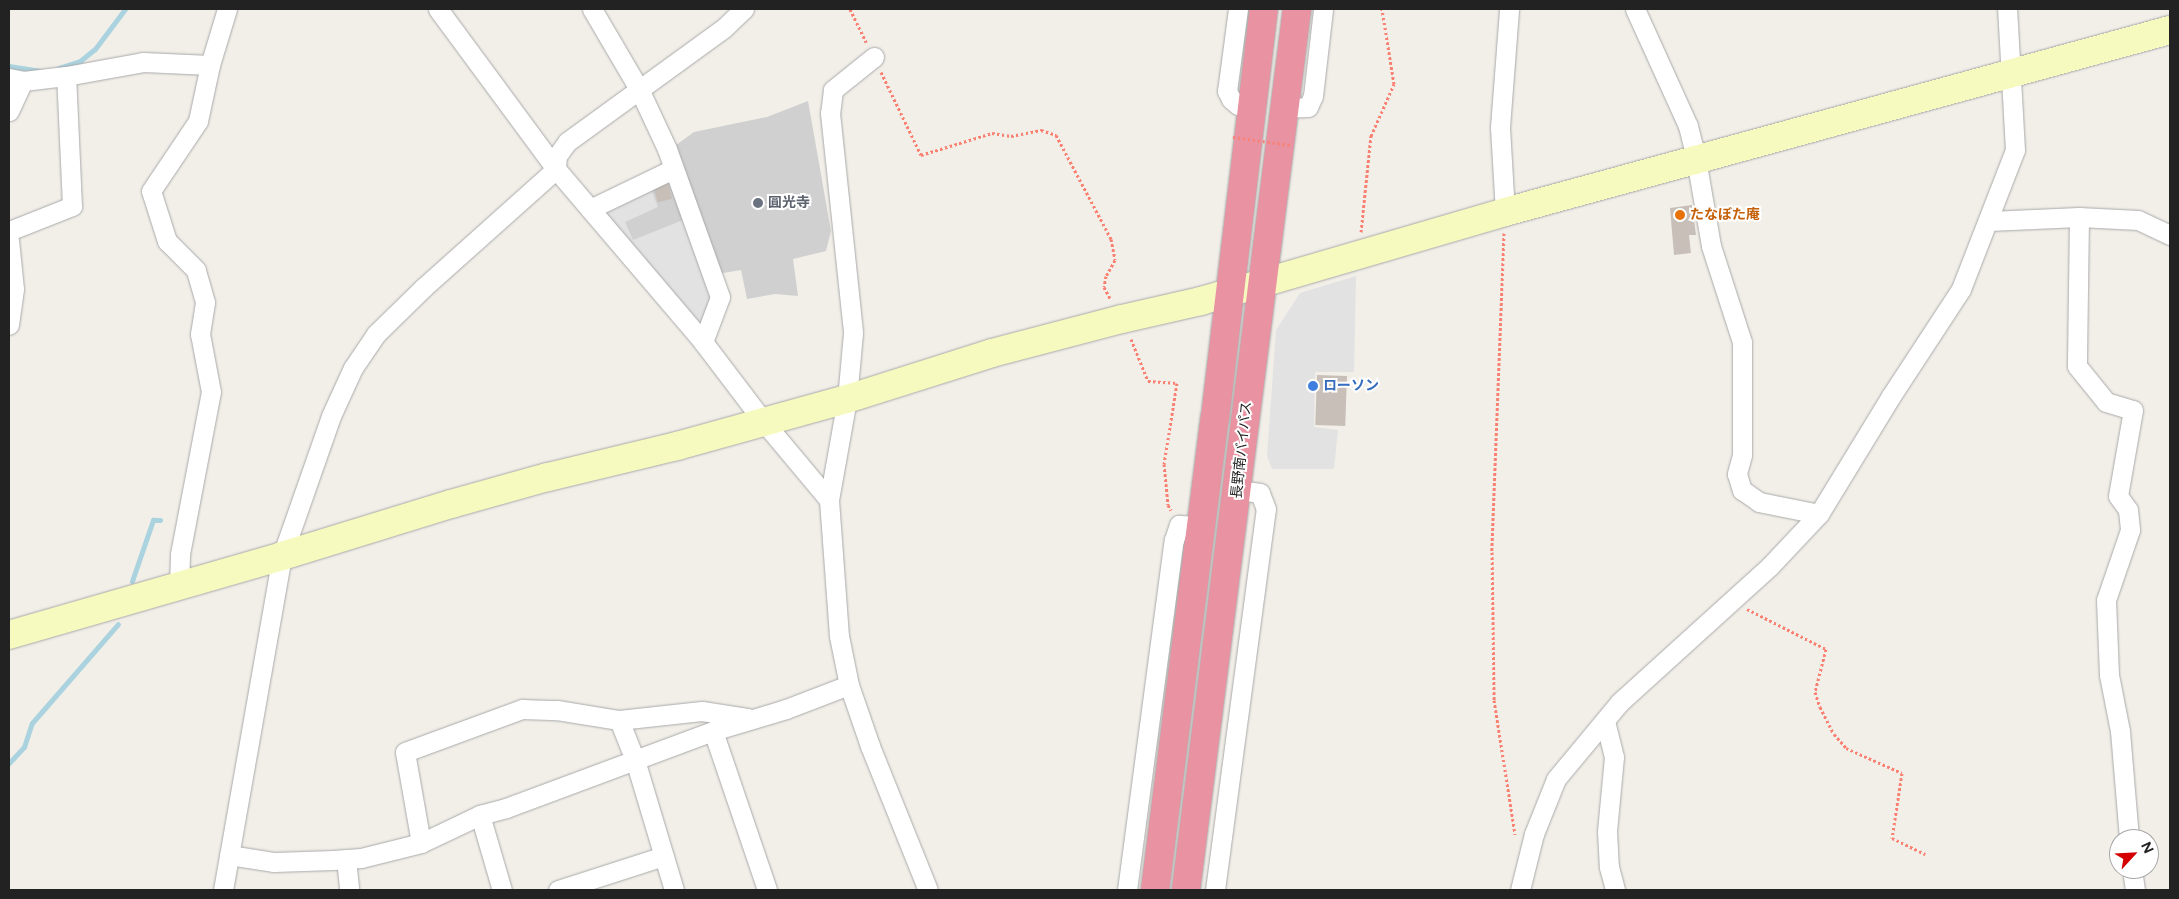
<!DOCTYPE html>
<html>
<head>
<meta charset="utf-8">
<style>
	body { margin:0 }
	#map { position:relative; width:2179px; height:899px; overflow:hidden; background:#f2efe9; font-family:Figtree,"Noto Sans JP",sans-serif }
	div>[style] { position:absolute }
	.religious>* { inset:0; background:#d0d0d0 }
	.parking>* { inset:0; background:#e2e2e2 }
	.stream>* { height:5px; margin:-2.5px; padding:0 2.5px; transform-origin:2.5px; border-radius:2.5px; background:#aad3df }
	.building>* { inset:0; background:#c7bfb8; transform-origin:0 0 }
	.path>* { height:3px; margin-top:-1.5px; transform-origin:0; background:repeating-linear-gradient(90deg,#fa8072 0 2.5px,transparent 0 5px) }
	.roads { filter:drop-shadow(0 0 1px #a9a9a9) drop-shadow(0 0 1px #a9a9a9) }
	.street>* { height:19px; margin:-9.5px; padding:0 9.5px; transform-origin:9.5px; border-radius:9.5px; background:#fff }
	.secondary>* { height:28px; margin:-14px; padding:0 14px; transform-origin:14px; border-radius:14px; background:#f7fabf }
	.highway>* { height:28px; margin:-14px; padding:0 14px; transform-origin:14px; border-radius:14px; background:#e892a2 }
	.path-bridge>* { height:3px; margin-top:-1.5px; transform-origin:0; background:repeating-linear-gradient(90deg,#fa8072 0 2.5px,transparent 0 5px) }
	.dots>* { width:14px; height:14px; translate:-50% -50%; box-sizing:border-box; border:2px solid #fff; border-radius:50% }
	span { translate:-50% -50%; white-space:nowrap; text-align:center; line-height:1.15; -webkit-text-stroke:4px #fff; paint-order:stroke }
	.worship-label { font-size:14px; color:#5b616d; font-weight:700 }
	.left { translate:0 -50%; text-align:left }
	.food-label { font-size:14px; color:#c56008; font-weight:700 }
	.shop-label { font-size:14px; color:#366cbe; font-weight:700 }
	.street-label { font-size:14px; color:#222 }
	.frame { position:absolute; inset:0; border:10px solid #222; pointer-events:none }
	.north { position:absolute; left:2109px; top:829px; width:50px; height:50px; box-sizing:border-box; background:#fff; border:1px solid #a7a7a7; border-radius:50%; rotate:65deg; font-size:14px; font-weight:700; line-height:20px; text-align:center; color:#222 }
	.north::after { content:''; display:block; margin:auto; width:18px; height:22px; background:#d40000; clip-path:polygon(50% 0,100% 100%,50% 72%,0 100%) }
</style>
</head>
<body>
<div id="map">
	<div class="religious">
		<i style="clip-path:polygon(808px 101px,831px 231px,826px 251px,793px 259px,798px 296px,775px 294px,747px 299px,741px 270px,717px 274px,672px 148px,694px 132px,767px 117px)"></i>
		<i style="clip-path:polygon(672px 175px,716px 295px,704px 329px,600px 208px)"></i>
	</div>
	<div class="parking">
		<i style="clip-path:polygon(649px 184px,658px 207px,625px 222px,633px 240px,688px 218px,716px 295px,701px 331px,600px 208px)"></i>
		<i style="clip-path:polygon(1356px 276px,1354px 372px,1315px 372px,1314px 427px,1338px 430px,1334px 469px,1272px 469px,1267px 456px,1276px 330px,1300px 293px)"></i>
	</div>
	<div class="stream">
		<i style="left:9px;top:66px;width:32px;rotate:9deg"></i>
		<i style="left:59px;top:68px;width:22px;rotate:-18deg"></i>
		<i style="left:80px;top:61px;width:19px;rotate:-39deg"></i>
		<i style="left:95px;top:49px;width:50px;rotate:-53.1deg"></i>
		<i style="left:132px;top:581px;width:65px;rotate:-71deg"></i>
		<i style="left:153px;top:520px;width:7px"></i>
		<i style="left:9px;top:763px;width:22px;rotate:-47deg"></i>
		<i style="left:24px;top:747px;width:25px;rotate:-72deg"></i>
		<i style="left:32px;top:723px;width:131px;rotate:-49deg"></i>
	</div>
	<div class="building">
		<i style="left:668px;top:184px;width:15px;height:15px;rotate:74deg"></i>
		<i style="clip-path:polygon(1692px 205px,1696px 235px,1689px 235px,1691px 253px,1674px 255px,1670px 208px)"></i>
		<i style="left:1317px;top:375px;width:30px;height:50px;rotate:2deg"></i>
	</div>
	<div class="path">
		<i style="left:850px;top:9px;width:37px;rotate:64deg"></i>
		<i style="left:881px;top:72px;width:92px;rotate:64.3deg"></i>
		<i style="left:921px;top:155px;width:74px;rotate:-17.2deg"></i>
		<i style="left:992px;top:133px;width:19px;rotate:9deg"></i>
		<i style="left:1011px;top:136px;width:31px;rotate:-11deg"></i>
		<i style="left:1041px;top:130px;width:16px;rotate:18deg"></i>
		<i style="left:1056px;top:135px;width:118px;rotate:62.1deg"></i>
		<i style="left:1111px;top:239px;width:21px;rotate:79deg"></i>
		<i style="left:1115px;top:260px;width:18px;rotate:119deg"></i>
		<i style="left:1106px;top:276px;width:11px;rotate:100deg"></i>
		<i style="left:1104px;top:287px;width:15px;rotate:62deg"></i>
		<i style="left:1361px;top:232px;width:97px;rotate:-84.1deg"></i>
		<i style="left:1371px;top:136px;width:57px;rotate:-66.1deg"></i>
		<i style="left:1394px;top:84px;width:76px;rotate:-99.1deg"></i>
		<i style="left:1504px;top:233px;width:319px;rotate:92.2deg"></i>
		<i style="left:1492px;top:552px;width:148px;rotate:89.2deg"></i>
		<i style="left:1494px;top:700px;width:136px;rotate:81.1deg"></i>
		<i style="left:1131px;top:339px;width:45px;rotate:68deg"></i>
		<i style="left:1148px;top:381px;width:29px;rotate:4deg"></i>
		<i style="left:1177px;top:383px;width:82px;rotate:99.1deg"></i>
		<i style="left:1164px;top:464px;width:41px;rotate:84.4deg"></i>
		<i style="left:1168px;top:505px;width:6px;rotate:59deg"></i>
		<i style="left:1747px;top:609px;width:89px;rotate:26.9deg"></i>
		<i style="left:1826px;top:649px;width:44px;rotate:104.3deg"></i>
		<i style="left:1815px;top:692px;width:16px;rotate:72deg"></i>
		<i style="left:1820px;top:707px;width:30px;rotate:63deg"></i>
		<i style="left:1834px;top:734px;width:18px;rotate:49deg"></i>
		<i style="left:1846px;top:748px;width:61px;rotate:24.1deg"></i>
		<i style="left:1902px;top:773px;width:66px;rotate:98.7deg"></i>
		<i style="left:1892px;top:838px;width:37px;rotate:26deg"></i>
	</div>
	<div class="roads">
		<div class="street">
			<i style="left:438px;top:9px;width:199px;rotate:53.6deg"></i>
			<i style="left:556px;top:169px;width:227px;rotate:49.6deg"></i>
			<i style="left:703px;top:342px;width:99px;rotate:52.8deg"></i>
			<i style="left:763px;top:421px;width:103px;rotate:50.1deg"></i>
			<i style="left:592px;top:9px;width:93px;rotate:59.6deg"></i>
			<i style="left:639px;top:89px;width:66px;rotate:65deg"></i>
			<i style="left:667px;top:149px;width:157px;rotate:70.3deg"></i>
			<i style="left:720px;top:297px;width:48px;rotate:110.7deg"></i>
			<i style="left:1238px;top:9px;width:83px;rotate:97.6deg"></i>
			<i style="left:1227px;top:91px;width:9px;rotate:63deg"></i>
			<i style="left:1231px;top:99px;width:9px;rotate:41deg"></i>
			<i style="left:1238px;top:105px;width:14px;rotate:4deg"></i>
			<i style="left:1635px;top:9px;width:128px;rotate:65.6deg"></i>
			<i style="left:1688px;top:126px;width:34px;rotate:76deg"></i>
			<i style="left:1696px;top:159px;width:88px;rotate:80.2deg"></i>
			<i style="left:1711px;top:246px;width:101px;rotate:72.1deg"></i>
			<i style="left:1742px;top:342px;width:113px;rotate:90deg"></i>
			<i style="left:1742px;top:455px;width:20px;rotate:105deg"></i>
			<i style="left:1737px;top:474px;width:17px;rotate:73deg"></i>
			<i style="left:1742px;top:490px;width:21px;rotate:35deg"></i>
			<i style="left:1759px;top:502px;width:61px;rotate:11.3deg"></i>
			<i style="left:874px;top:57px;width:53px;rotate:141.2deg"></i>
			<i style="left:833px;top:90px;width:23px;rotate:97deg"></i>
			<i style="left:830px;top:113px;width:221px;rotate:84deg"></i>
			<i style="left:853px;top:333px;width:66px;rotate:95.2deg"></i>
			<i style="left:847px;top:399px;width:103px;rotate:100.1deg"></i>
			<i style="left:829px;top:500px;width:136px;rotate:85.8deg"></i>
			<i style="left:839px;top:636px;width:50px;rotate:78.5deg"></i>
			<i style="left:849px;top:685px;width:65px;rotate:71deg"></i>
			<i style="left:870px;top:746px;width:155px;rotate:68.1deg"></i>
			<i style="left:9px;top:78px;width:14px;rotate:12deg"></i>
			<i style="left:23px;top:81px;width:43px;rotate:-6.6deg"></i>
			<i style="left:66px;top:76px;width:78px;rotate:-10.3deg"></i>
			<i style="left:143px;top:62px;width:67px;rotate:2.6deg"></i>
			<i style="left:1283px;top:108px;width:25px;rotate:-2deg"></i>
			<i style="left:1308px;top:107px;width:12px;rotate:-66deg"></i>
			<i style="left:1313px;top:96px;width:88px;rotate:-83.4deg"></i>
			<i style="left:9px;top:111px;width:33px;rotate:-65deg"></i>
			<i style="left:590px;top:209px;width:92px;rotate:-25.7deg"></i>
			<i style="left:1505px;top:212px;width:85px;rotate:-93.4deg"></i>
			<i style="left:1500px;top:127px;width:118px;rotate:-85.6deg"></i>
			<i style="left:2079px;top:217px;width:149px;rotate:90.8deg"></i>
			<i style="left:2077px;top:366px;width:46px;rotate:51.1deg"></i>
			<i style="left:2106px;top:402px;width:28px;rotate:17deg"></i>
			<i style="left:2133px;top:410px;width:87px;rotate:99.9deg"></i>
			<i style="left:2118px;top:496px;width:17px;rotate:54deg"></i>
			<i style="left:2128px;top:510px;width:20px;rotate:84deg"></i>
			<i style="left:2130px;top:530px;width:74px;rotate:108.9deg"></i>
			<i style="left:2106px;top:600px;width:75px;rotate:87.7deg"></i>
			<i style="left:2109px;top:675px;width:57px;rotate:78.9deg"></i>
			<i style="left:2120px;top:731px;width:108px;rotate:85.2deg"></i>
			<i style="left:1989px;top:221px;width:90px;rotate:-2.5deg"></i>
			<i style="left:2079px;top:217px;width:59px;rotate:2.9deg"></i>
			<i style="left:2138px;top:220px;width:35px;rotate:25deg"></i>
			<i style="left:9px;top:231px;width:68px;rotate:-21.6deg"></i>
			<i style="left:72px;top:206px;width:130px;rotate:-92.6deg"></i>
			<i style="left:9px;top:240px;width:49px;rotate:84.2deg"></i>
			<i style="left:14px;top:289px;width:36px;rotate:98deg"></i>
			<i style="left:179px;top:585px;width:31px;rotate:-88deg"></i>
			<i style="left:180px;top:554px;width:165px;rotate:-79.2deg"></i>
			<i style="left:211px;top:392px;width:59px;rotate:-100.7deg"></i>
			<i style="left:200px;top:334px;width:32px;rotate:-81deg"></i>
			<i style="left:205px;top:302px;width:33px;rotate:-106deg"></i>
			<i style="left:196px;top:270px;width:41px;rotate:-135deg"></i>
			<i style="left:167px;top:241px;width:52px;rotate:-107.7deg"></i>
			<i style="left:151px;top:191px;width:84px;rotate:-56.1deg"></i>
			<i style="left:198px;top:121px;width:57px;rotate:-77.9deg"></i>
			<i style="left:210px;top:65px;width:59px;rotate:-73.1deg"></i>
			<i style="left:619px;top:720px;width:43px;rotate:68.2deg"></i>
			<i style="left:635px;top:760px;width:136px;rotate:73.3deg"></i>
			<i style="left:1605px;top:721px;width:37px;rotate:76deg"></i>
			<i style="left:1614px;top:757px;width:74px;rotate:95.4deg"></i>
			<i style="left:1607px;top:831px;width:36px;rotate:87deg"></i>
			<i style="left:1609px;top:867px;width:24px;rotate:75deg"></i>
			<i style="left:713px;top:731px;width:168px;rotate:71.2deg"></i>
			<i style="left:480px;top:815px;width:78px;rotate:73.7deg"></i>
			<i style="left:421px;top:843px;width:92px;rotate:-100deg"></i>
			<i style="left:405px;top:752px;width:125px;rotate:-20.2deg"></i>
			<i style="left:522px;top:709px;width:35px;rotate:2deg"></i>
			<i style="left:557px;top:710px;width:63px;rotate:9.2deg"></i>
			<i style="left:619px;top:720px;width:83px;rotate:-6.2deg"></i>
			<i style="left:702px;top:711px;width:47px;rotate:8.7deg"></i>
			<i style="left:229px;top:855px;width:46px;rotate:8.8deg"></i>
			<i style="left:274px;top:862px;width:59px;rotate:-1.9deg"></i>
			<i style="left:333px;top:860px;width:28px;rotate:-4deg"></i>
			<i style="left:361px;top:858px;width:62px;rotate:-14deg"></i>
			<i style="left:421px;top:843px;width:65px;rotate:-25.4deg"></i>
			<i style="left:480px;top:815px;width:27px;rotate:-15deg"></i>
			<i style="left:506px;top:808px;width:221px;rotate:-20.4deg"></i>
			<i style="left:713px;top:731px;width:76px;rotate:-16.8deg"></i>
			<i style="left:786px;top:709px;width:67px;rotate:-20.9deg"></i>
			<i style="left:346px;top:859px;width:31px;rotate:84deg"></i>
			<i style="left:2132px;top:869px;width:21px;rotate:82deg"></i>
			<i style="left:223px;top:890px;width:339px;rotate:-80deg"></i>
			<i style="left:282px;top:556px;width:148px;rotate:-70.7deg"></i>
			<i style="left:331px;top:416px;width:53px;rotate:-65.4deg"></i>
			<i style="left:353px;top:368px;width:41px;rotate:-55.9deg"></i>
			<i style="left:376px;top:334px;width:66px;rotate:-44.4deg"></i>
			<i style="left:423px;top:288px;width:178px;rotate:-41.8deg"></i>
			<i style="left:556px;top:169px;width:13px;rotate:-86deg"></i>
			<i style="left:557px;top:156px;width:17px;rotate:-54deg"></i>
			<i style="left:567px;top:142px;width:194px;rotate:-36deg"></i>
			<i style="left:724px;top:28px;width:28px;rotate:-44deg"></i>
			<i style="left:558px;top:890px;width:111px;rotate:-17.8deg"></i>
			<i style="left:1127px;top:890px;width:353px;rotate:-82.4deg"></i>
			<i style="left:1174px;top:540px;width:16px;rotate:-72deg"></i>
			<i style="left:1179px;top:525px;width:21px;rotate:3deg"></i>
			<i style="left:1215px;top:890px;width:384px;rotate:-82.4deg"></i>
			<i style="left:1266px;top:509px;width:17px;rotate:-111deg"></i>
			<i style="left:1260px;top:493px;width:22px;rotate:-172deg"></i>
			<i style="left:1520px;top:890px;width:58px;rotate:-76deg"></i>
			<i style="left:1534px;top:834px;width:59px;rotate:-68.2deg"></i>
			<i style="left:1556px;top:779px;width:100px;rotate:-50.3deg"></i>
			<i style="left:1620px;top:702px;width:202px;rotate:-42.2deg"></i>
			<i style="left:1770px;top:566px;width:71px;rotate:-46.7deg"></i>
			<i style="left:1819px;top:514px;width:138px;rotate:-58.6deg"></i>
			<i style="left:1891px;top:396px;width:128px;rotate:-56.8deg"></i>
			<i style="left:1961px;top:289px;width:149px;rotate:-68.8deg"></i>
			<i style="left:2015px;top:150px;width:141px;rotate:-93.2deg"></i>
		</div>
		<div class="secondary">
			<i style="left:9px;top:635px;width:284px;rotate:-16.1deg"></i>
			<i style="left:282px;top:556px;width:177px;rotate:-17.1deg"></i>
			<i style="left:451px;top:504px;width:101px;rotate:-15.6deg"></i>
			<i style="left:548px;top:477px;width:133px;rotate:-13.5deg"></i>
			<i style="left:677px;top:446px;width:176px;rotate:-15.5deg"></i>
			<i style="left:847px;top:399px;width:152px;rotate:-17.6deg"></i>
			<i style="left:992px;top:353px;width:134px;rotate:-14.7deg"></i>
			<i style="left:1122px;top:319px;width:81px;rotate:-12.8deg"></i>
			<i style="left:1201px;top:301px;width:317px;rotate:-16.3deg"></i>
			<i style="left:1505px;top:212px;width:689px;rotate:-15.31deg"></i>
		</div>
		<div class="highway">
			<i style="left:1155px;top:890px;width:476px;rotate:-82.8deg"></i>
			<i style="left:1215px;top:418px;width:412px;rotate:-83.2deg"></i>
			<i style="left:1186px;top:890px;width:888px;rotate:-82.82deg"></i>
		</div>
	</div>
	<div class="path-bridge">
		<i style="left:1233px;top:137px;width:58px;rotate:8deg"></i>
	</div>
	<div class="dots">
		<i style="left:758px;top:203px;background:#6b7280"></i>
		<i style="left:1680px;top:215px;background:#e8710a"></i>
		<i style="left:1313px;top:386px;background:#3f7fe0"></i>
	</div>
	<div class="worship-label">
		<span class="left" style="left:768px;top:203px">圓光寺</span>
	</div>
	<div class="food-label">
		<span class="left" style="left:1690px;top:215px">たなぼた庵</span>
	</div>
	<div class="shop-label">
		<span class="left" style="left:1323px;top:386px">ローソン</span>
	</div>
	<div class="street-label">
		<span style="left:1242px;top:450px;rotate:-84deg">長野南バイパス</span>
	</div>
	<div class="frame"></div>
	<div class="north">N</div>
</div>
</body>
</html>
